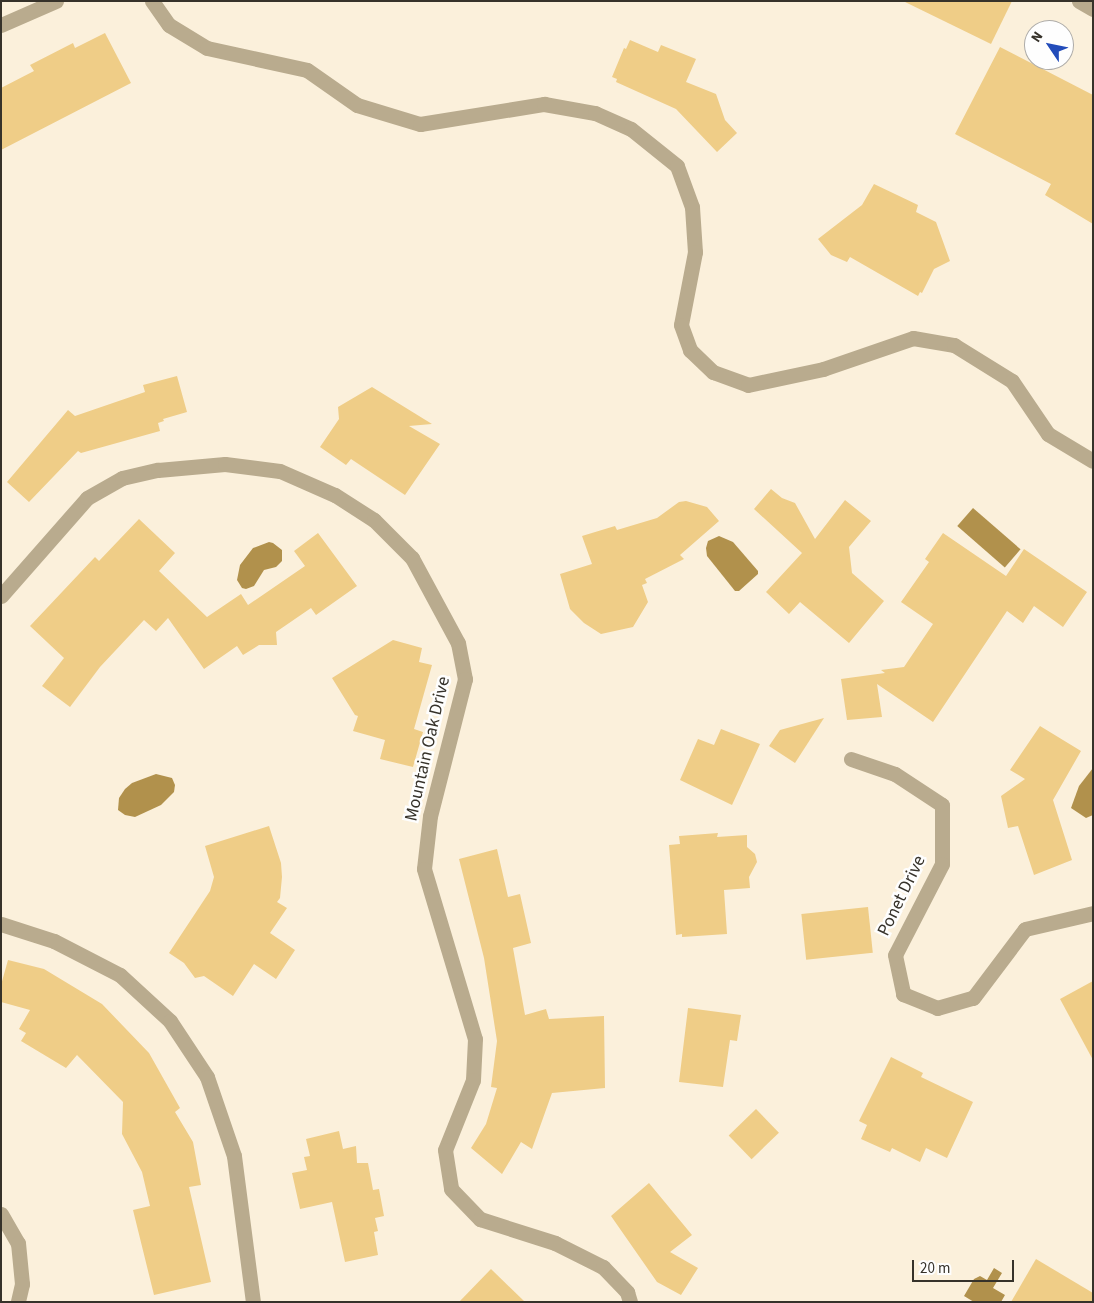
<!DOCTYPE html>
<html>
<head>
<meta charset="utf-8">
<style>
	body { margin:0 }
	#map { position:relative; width:1094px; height:1303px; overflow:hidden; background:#fbf0db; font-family:"Source Sans 3",sans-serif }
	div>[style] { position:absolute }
	.water>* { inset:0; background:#b1914c; transform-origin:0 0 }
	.building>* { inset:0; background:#efcd87; transform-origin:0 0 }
	.minor>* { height:15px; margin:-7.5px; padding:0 7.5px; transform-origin:7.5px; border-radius:7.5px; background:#b9ab8e }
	span { translate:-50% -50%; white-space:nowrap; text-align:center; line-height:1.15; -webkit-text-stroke:5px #fefefe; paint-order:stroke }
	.street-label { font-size:18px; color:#36322a }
	.frame { position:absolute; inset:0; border:2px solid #36322a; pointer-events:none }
	.north { position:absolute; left:1024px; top:20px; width:50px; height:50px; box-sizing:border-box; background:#fefefe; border:1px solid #aeaca9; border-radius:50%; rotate:304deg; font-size:14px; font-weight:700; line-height:20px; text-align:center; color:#36322a }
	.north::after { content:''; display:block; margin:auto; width:18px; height:22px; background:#234cba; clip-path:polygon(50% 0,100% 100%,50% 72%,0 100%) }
	.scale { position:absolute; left:912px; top:1260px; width:102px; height:22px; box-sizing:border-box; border:2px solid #36322a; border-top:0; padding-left:6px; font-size:15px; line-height:18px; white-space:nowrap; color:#36322a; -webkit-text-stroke:4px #fefefe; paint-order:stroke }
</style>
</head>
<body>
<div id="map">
	<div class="water">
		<i style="left:973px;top:508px;width:63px;height:24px;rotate:41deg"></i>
		<i style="clip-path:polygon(719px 536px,733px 542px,758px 571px,758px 574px,739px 591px,735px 591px,707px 556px,706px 548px,708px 541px)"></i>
		<i style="clip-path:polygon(269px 542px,273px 543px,282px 550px,282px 561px,276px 567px,264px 570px,254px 586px,246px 589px,242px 588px,237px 580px,240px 565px,253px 548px)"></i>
		<i style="clip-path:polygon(1093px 768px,1093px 815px,1086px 818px,1071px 808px,1079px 786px)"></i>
		<i style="clip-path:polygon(156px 774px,172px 778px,175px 785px,174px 792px,161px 805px,135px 817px,125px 815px,118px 810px,119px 798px,125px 789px,132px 783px)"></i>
		<i style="clip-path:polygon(994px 1268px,1002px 1273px,993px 1288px,1005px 1295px,1001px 1302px,974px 1302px,964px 1296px,974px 1279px,980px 1276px,987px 1280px)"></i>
	</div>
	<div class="building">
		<i style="clip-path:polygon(903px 1px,1012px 1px,991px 44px)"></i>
		<i style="clip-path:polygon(105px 33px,131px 83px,1px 150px,1px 88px,34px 71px,30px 65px,73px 43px,75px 48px)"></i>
		<i style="clip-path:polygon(630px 40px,658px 52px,661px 45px,696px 59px,686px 82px,716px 94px,725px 120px,737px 133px,717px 152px,676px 109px,616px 82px,617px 79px,612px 77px,624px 48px,626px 49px)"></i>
		<i style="clip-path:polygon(1000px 47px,1093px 95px,1093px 224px,1045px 195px,1051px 184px,955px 134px)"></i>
		<i style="clip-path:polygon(874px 184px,918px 205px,916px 212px,936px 222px,950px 261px,934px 269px,922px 293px,920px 292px,918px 296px,850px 257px,847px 262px,831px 255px,818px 239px,862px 205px)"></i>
		<i style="clip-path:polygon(177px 376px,187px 412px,163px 419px,164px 421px,158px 423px,160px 431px,81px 453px,78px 451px,29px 502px,7px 482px,68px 410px,75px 416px,145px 392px,143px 385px)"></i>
		<i style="clip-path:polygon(372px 387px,432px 424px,409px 426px,440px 444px,405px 495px,351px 459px,346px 465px,320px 447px,339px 419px,338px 407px)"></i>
		<i style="clip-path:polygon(771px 489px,782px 498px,795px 503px,815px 539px,845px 500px,871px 521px,849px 547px,852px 573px,884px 601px,849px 643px,800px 602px,789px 614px,766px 592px,802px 553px,754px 509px)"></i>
		<i style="clip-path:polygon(686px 501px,707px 507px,719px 521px,680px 555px,684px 559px,645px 579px,647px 583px,642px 585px,648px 602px,633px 627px,601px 634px,584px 623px,570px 609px,560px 574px,592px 564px,582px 536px,615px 526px,617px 530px,657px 518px,679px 502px)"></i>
		<i style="clip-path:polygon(139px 519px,175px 553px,159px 571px,207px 617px,241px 594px,248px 605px,305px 566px,294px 551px,318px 533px,357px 586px,316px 615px,311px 608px,276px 632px,277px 645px,259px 645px,243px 655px,237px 646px,204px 669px,168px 618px,156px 631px,144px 620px,100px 667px,70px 707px,42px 686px,64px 658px,30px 626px,95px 557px,99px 561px)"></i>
		<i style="clip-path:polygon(943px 533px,1006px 576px,1024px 549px,1087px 592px,1063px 627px,1034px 606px,1023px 623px,1007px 611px,933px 722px,877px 684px,882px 717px,847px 720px,841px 679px,885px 673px,881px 670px,904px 667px,933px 624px,901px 602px,929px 562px,925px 559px)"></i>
		<i style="clip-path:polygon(393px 640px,422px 648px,419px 662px,432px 665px,414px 729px,423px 732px,413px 767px,380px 759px,385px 740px,353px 731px,358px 716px,355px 715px,332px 678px)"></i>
		<i style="clip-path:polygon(824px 718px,795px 763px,769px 746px,780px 730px)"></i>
		<i style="clip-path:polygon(1040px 726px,1081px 751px,1053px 800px,1072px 860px,1034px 875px,1018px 826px,1008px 828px,1001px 796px,1025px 779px,1010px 770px)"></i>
		<i style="clip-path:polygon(721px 729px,760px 744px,732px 805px,680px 780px,698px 739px,714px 745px)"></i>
		<i style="clip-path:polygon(269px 826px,281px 863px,282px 877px,280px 898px,277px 902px,287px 908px,270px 933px,295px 950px,276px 979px,254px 964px,233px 996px,204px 976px,195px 978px,184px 963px,169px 953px,210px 891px,214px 877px,205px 846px)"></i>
		<i style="clip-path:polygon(718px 833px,717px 837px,747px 835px,747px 847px,755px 854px,757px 862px,749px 877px,750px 888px,724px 890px,727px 934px,682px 937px,682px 934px,676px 935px,669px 845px,680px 844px,679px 836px)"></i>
		<i style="clip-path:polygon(497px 849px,508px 897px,520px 894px,531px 943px,513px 948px,525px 1015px,546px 1009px,549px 1019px,604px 1016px,605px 1088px,552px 1093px,532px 1149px,521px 1142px,502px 1174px,471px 1148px,486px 1124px,497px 1088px,491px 1087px,497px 1041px,484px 958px,459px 859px)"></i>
		<i style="left:868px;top:907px;width:46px;height:67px;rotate:84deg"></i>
		<i style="clip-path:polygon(8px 960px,44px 969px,102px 1004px,149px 1053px,180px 1108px,175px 1112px,193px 1142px,201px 1185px,189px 1187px,211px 1282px,154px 1295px,133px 1210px,150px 1206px,142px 1172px,122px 1134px,123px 1102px,77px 1055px,66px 1068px,21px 1041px,26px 1033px,19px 1029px,30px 1010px,1px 1002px,1px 985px)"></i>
		<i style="clip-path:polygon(1093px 981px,1093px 1060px,1060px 999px)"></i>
		<i style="clip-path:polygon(688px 1008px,741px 1015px,737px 1041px,730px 1040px,723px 1087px,679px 1082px)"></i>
		<i style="clip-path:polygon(891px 1057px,923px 1073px,921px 1077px,973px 1102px,947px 1158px,926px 1148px,920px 1162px,892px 1148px,890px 1152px,861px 1139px,867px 1125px,859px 1121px)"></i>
		<i style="left:756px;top:1109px;width:33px;height:38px;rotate:46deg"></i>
		<i style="clip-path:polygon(339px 1131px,343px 1149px,356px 1146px,357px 1163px,368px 1163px,373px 1190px,379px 1189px,384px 1216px,375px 1218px,378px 1231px,374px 1232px,378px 1255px,345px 1262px,332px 1202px,300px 1209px,292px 1173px,307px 1170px,304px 1157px,310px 1156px,306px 1139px)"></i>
		<i style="clip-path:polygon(649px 1183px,692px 1235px,670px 1252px,698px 1268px,681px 1295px,657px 1282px,611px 1216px)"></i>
		<i style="clip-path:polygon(1036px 1259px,1093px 1293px,1093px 1302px,1011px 1302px)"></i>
		<i style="clip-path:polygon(491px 1269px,525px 1302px,459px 1302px)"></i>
	</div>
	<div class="minor">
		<i style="left:152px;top:1px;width:29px;rotate:55deg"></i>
		<i style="left:169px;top:25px;width:44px;rotate:31.2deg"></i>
		<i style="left:207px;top:48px;width:102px;rotate:12.4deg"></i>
		<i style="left:307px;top:70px;width:61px;rotate:35deg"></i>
		<i style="left:357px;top:105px;width:66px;rotate:16.8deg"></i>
		<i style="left:420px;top:124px;width:126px;rotate:-9.2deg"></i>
		<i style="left:544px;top:104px;width:52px;rotate:10deg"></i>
		<i style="left:595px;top:113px;width:39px;rotate:24deg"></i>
		<i style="left:631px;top:129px;width:59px;rotate:38.8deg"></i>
		<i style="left:677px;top:166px;width:44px;rotate:69.9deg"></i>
		<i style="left:692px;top:207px;width:45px;rotate:86.2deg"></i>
		<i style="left:695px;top:252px;width:74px;rotate:100.9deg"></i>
		<i style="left:681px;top:325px;width:27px;rotate:70deg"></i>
		<i style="left:690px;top:350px;width:32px;rotate:44deg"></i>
		<i style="left:713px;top:372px;width:37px;rotate:20deg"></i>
		<i style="left:748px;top:385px;width:77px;rotate:-12deg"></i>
		<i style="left:823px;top:369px;width:95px;rotate:-19deg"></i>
		<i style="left:913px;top:338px;width:42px;rotate:9.7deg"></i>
		<i style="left:954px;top:345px;width:68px;rotate:31.8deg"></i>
		<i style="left:1012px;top:381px;width:64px;rotate:55.8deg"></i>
		<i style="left:1048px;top:434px;width:52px;rotate:31deg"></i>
		<i style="left:1079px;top:1px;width:16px;rotate:30deg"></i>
		<i style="left:1px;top:25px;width:60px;rotate:-23.6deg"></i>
		<i style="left:1px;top:596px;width:130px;rotate:-48.7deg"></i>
		<i style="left:87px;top:498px;width:40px;rotate:-29.7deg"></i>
		<i style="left:122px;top:478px;width:37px;rotate:-13deg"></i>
		<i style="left:158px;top:470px;width:67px;rotate:-5.1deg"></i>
		<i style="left:225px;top:464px;width:55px;rotate:7.3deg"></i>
		<i style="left:280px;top:471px;width:60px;rotate:23.6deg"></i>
		<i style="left:335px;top:495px;width:46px;rotate:32.7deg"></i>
		<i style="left:374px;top:520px;width:54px;rotate:45deg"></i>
		<i style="left:412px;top:558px;width:97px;rotate:61.6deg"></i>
		<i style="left:458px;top:643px;width:37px;rotate:79deg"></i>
		<i style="left:465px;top:679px;width:141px;rotate:104.3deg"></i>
		<i style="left:430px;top:816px;width:53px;rotate:96.5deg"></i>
		<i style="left:424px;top:869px;width:177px;rotate:73.3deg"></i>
		<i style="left:475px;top:1039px;width:41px;rotate:92.8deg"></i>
		<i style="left:473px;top:1080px;width:75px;rotate:111.8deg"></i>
		<i style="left:445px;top:1150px;width:39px;rotate:81deg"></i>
		<i style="left:451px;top:1189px;width:42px;rotate:46deg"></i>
		<i style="left:480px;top:1219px;width:79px;rotate:17.7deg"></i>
		<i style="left:555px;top:1243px;width:54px;rotate:26.6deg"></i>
		<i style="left:603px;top:1267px;width:35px;rotate:46deg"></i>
		<i style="left:627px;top:1292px;width:10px;rotate:73deg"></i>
		<i style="left:851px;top:759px;width:46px;rotate:18.8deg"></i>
		<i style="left:895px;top:774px;width:56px;rotate:33.4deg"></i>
		<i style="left:942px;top:805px;width:59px;rotate:90deg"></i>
		<i style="left:942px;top:864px;width:102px;rotate:117.3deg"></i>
		<i style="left:895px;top:955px;width:40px;rotate:78deg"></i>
		<i style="left:903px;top:994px;width:37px;rotate:22deg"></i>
		<i style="left:937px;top:1008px;width:37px;rotate:-16deg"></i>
		<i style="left:973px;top:998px;width:86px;rotate:-53deg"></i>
		<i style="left:1025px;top:929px;width:70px;rotate:-13.2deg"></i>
		<i style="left:1px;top:924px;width:56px;rotate:17.8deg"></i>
		<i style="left:54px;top:941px;width:74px;rotate:27.3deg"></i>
		<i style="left:120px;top:975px;width:68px;rotate:42.6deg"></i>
		<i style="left:170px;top:1021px;width:67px;rotate:56.5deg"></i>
		<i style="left:207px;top:1077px;width:83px;rotate:71.1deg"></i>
		<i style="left:234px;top:1156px;width:147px;rotate:82.6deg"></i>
		<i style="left:1px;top:1214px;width:34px;rotate:60deg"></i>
		<i style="left:18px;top:1243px;width:41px;rotate:84.4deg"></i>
		<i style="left:22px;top:1284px;width:18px;rotate:103deg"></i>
	</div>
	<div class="street-label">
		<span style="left:428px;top:749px;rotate:-77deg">Mountain Oak Drive</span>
		<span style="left:902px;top:896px;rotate:-64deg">Ponet Drive</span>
	</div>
	<div class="frame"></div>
	<div class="north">N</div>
	<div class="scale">20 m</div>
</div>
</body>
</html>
